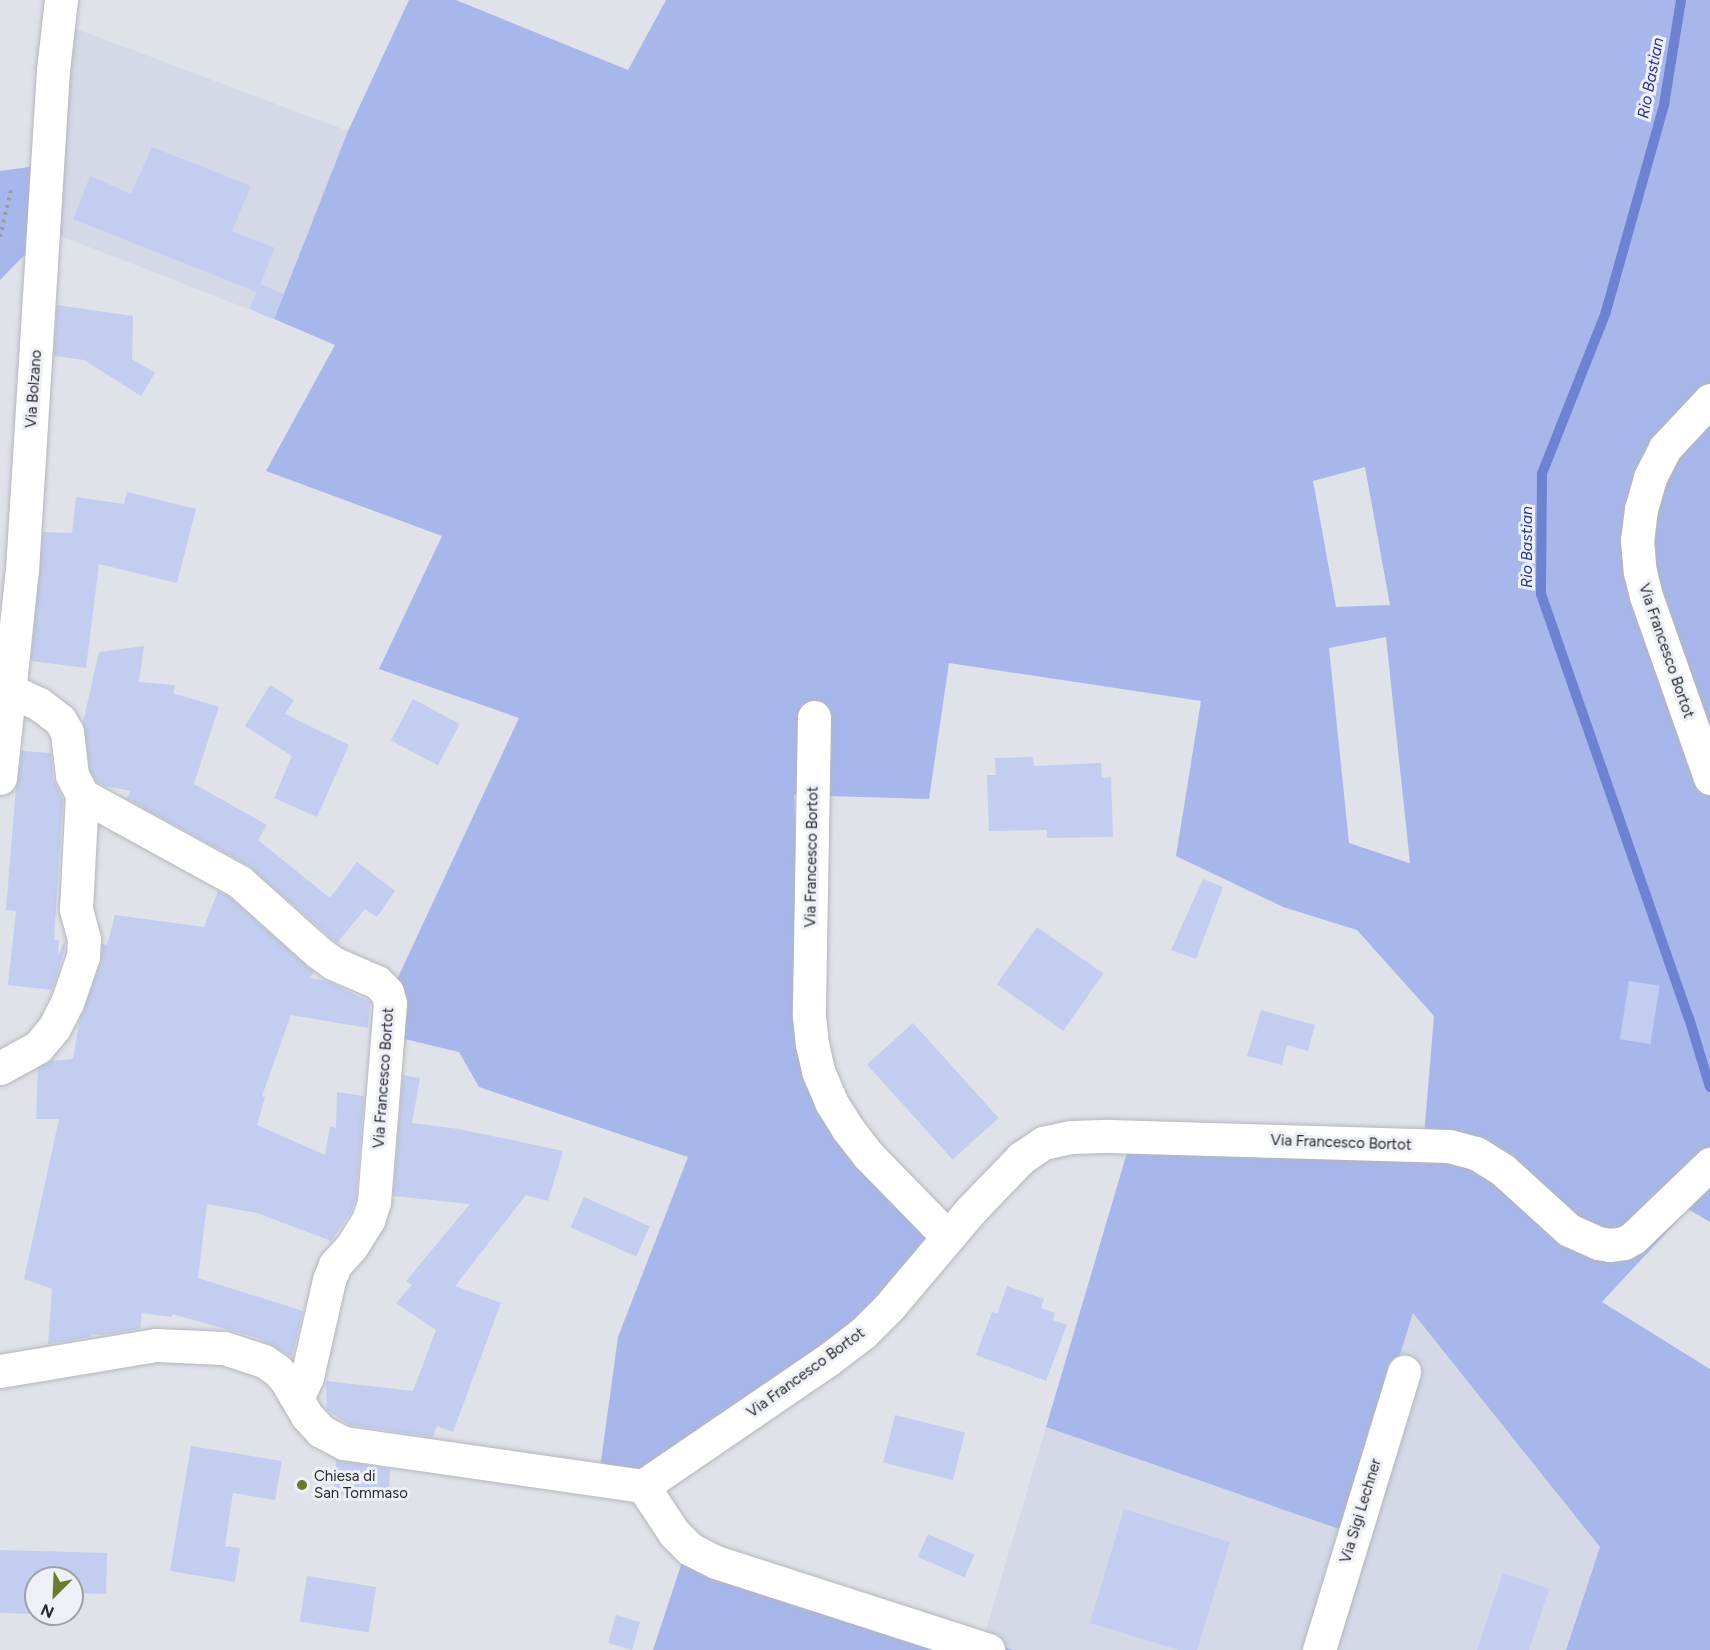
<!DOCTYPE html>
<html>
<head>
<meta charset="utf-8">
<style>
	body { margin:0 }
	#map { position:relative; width:1710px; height:1650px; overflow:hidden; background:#e0e2ea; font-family:Figtree,sans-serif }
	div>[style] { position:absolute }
	.built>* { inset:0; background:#d4d8e7 }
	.green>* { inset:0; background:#a7b7ec }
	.stream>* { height:10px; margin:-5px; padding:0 5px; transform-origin:5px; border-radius:5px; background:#6d82d0 }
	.building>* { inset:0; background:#c3cdef; transform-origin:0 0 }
	.path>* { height:4px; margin-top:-2px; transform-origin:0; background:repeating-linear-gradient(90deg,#9c9da3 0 3px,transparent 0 7.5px) }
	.roads { filter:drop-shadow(0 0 2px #b4b6bd) drop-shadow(0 0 2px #b4b6bd) }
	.minor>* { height:33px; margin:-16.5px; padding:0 16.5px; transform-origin:16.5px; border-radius:16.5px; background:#fff }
	.dots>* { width:16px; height:16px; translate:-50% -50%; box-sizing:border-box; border:3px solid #edf0f7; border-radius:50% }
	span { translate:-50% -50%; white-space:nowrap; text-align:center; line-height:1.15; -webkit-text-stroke:6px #edf0f7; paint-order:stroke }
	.street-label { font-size:15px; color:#292a2d }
	.poi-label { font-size:15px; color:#292a2d }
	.left { translate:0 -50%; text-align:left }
	.water-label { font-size:16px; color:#283490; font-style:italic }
	.north { position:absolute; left:24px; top:1566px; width:60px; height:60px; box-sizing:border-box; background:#edf0f7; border:2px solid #9fa1a6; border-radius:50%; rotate:204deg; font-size:16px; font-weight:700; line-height:24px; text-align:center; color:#292a2d }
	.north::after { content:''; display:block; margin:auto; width:21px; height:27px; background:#697c2c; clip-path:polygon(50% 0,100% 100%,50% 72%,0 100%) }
</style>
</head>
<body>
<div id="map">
	<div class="built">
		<i style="clip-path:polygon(66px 25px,348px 131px,274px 319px,48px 231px)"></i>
		<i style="clip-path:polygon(1413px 1313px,1600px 1547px,1566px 1650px,1013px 1650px,983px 1640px,1046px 1427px,1345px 1530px)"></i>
	</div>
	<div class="green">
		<i style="clip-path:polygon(evenodd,409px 0,456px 0,628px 70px,666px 0,1710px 0,1710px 1222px,1688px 1209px,1602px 1302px,1710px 1369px,1710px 1650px,1566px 1650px,1600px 1547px,1413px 1313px,1345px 1531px,1046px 1427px,1134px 1129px,1424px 1136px,1434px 1016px,1357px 930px,1283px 907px,1176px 856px,1201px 701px,949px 663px,929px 799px,794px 795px,799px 911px,795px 1045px,955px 1230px,701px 1456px,597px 1490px,618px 1337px,688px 1157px,479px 1087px,459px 1052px,392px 1036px,393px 988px,519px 718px,379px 669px,442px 536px,266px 471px,335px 345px,274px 319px,348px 131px,409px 0,1365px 467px,1390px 605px,1336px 607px,1313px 481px,1365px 467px,409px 0,1386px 637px,1410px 863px,1409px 863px,1349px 843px,1329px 648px,1386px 637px)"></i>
		<i style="clip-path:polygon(51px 164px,48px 231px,0 280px,0 171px)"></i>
		<i style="clip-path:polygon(683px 1559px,983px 1640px,1013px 1650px,653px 1650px)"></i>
	</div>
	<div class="stream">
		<i style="left:1681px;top:0;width:106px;rotate:99.2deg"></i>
		<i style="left:1664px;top:105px;width:215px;rotate:105.7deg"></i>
		<i style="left:1606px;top:312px;width:174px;rotate:111.6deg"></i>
		<i style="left:1542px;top:474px;width:120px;rotate:90.5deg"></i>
		<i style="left:1541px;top:594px;width:449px;rotate:70.8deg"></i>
		<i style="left:1689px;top:1018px;width:72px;rotate:73.1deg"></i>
	</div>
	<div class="building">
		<i style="clip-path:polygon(152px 147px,251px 186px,232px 231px,275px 248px,257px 292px,73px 219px,90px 176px,131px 194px)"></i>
		<i style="left:260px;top:284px;width:26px;height:27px;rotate:23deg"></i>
		<i style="clip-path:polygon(57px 305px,133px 316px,132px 359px,155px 373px,141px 396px,84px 360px,54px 356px)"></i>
		<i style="clip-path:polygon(127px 492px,196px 509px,177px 583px,99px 564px,86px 668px,31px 661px,43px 532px,72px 533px,76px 497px,124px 504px)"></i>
		<i style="clip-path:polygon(144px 646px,139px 682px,175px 685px,173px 693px,219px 707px,194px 784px,267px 825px,258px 840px,330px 898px,357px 862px,395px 891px,377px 917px,365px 909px,337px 943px,249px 866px,127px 799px,131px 791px,105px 786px,96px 781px,90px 770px,83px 722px,99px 652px)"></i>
		<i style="clip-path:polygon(270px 685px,294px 700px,285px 714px,349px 745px,317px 817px,274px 798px,292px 756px,245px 726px)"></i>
		<i style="left:413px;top:699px;width:53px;height:47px;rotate:28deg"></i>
		<i style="clip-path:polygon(22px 751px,51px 753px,53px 778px,63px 799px,54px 940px,59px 940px,58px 955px,65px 941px,64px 952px,52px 990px,8px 985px,16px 911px,6px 910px,16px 787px)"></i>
		<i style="clip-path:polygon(1033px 757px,1034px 766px,1101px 763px,1102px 778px,1111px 777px,1113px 837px,1047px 838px,1047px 830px,989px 831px,987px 775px,996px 775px,995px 758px)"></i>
		<i style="clip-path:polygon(1203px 879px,1223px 887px,1196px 959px,1171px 950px)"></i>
		<i style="clip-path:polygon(218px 891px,229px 897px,314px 972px,309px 978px,327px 981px,370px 1002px,368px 1028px,291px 1015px,262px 1096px,265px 1097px,257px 1125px,325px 1155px,330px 1126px,336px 1128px,337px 1092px,364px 1096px,356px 1198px,351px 1212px,331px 1241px,257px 1213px,207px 1204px,198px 1278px,303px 1311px,292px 1357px,258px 1338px,172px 1314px,172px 1317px,142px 1313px,140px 1329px,102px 1335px,91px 1334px,92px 1337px,48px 1344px,52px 1289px,24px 1279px,59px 1119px,36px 1119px,38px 1068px,51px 1061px,73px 1059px,80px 1019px,101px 962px,102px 944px,107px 945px,115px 915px,204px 927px)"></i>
		<i style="left:1037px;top:927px;width:81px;height:70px;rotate:35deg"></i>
		<i style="left:1629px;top:981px;width:31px;height:59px;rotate:9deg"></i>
		<i style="clip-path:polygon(1261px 1010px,1315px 1025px,1308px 1051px,1287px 1045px,1282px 1065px,1247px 1056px)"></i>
		<i style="left:913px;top:1023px;width:128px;height:62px;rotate:48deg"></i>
		<i style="clip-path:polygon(403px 1075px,420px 1078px,412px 1123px,459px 1129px,563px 1151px,548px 1201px,526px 1195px,455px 1286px,501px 1303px,453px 1432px,437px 1426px,433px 1437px,350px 1425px,327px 1410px,326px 1381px,413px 1391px,436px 1330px,396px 1303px,412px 1285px,406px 1281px,470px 1204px,393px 1196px)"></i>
		<i style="left:584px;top:1197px;width:72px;height:33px;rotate:24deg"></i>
		<i style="clip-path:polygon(1007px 1286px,1044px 1299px,1041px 1308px,1055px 1313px,1053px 1320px,1067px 1325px,1046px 1381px,976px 1355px,992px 1312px,997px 1314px)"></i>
		<i style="left:895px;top:1415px;width:72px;height:49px;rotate:14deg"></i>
		<i style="clip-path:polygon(191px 1446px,282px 1461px,275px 1500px,233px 1493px,225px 1546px,240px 1548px,235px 1582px,170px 1571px)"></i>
		<i style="clip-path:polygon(336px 1460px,390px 1469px,389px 1497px,334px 1495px)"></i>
		<i style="clip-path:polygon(1124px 1509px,1230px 1542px,1197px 1650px,1179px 1650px,1090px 1623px)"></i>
		<i style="left:928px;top:1534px;width:51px;height:25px;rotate:24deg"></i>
		<i style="clip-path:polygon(0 1550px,107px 1553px,106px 1594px,72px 1593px,72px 1578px,36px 1578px,36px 1614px,0 1613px)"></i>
		<i style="clip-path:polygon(1503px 1573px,1549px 1589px,1529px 1650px,1477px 1650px)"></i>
		<i style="left:307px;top:1576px;width:70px;height:46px;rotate:9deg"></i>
		<i style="left:616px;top:1615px;width:25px;height:29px;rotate:16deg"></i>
	</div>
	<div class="path">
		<i style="left:0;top:237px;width:48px;rotate:-76.8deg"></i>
	</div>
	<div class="roads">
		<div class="minor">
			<i style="left:1710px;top:400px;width:66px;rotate:133.2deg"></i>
			<i style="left:1665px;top:448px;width:34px;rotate:117deg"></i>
			<i style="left:1650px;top:478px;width:32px;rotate:106deg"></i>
			<i style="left:1641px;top:509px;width:31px;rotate:97deg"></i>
			<i style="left:1637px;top:540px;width:32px;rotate:85deg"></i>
			<i style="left:1640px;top:572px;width:25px;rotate:76deg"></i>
			<i style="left:1646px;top:596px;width:193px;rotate:70.6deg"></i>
			<i style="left:9px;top:690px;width:33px;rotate:25deg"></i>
			<i style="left:39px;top:704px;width:26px;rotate:37deg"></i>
			<i style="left:60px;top:720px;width:14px;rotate:60deg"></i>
			<i style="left:67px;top:732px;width:43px;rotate:83.4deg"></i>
			<i style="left:72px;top:775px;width:22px;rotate:63deg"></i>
			<i style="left:82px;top:795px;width:180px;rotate:28.8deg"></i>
			<i style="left:240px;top:882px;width:105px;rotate:41.9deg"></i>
			<i style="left:318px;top:952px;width:19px;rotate:36deg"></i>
			<i style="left:333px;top:963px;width:48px;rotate:23.4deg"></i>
			<i style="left:377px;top:982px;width:14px;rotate:45deg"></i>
			<i style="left:387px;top:992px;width:11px;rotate:75deg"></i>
			<i style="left:390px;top:1003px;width:200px;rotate:94.6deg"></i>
			<i style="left:374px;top:1202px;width:19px;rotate:108deg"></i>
			<i style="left:368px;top:1220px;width:32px;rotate:122deg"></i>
			<i style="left:351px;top:1247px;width:24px;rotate:132deg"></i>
			<i style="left:335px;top:1265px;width:16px;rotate:112deg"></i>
			<i style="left:329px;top:1280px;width:99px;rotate:102.8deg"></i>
			<i style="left:307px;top:1377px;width:23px;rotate:115deg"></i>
			<i style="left:814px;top:717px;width:299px;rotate:91deg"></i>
			<i style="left:809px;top:1016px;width:28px;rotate:84deg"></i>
			<i style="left:812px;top:1044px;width:28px;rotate:77deg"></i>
			<i style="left:818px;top:1071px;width:34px;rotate:67deg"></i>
			<i style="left:831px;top:1102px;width:31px;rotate:58deg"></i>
			<i style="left:847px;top:1128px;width:36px;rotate:52deg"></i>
			<i style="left:869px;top:1156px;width:113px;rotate:45.7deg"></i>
			<i style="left:0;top:778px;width:209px;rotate:-84deg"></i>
			<i style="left:22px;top:570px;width:501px;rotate:-86.45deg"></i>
			<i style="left:53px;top:70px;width:70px;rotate:-83.5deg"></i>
			<i style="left:0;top:1068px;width:43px;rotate:-28.9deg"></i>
			<i style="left:38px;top:1047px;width:25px;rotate:-50deg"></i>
			<i style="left:54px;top:1028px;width:28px;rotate:-63deg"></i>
			<i style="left:67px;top:1003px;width:50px;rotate:-71.2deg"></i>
			<i style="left:83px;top:956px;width:17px;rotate:-87deg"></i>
			<i style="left:84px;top:939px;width:31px;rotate:-105deg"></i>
			<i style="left:76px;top:909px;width:114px;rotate:-87deg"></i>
			<i style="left:0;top:1371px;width:158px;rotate:-9.5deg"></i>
			<i style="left:156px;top:1345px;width:68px;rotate:2.5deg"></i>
			<i style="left:224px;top:1348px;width:42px;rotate:18deg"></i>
			<i style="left:264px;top:1361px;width:16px;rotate:35deg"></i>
			<i style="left:277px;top:1370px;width:13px;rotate:48deg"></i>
			<i style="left:286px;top:1380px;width:42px;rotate:59.7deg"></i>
			<i style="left:307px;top:1416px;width:21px;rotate:47deg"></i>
			<i style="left:321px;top:1431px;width:26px;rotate:28deg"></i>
			<i style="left:344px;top:1443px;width:302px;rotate:8.2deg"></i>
			<i style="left:643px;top:1486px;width:56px;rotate:56.6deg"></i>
			<i style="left:674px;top:1533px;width:23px;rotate:45deg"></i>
			<i style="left:690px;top:1549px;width:29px;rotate:27deg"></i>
			<i style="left:716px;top:1562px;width:286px;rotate:17.9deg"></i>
			<i style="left:643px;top:1486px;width:225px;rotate:-34.3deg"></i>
			<i style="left:829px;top:1359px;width:43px;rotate:-37.4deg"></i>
			<i style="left:863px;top:1333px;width:37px;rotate:-45deg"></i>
			<i style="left:889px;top:1307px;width:127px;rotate:-49.8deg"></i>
			<i style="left:971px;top:1210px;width:72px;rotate:-46.1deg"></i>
			<i style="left:1021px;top:1158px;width:27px;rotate:-34deg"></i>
			<i style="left:1043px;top:1143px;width:29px;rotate:-12deg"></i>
			<i style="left:1071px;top:1137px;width:38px;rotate:-2deg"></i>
			<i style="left:1109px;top:1136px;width:340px;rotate:1.7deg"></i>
			<i style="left:1449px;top:1146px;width:28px;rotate:15deg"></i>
			<i style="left:1476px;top:1153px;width:32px;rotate:32deg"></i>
			<i style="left:1503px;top:1170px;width:89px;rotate:42.3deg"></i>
			<i style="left:1569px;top:1230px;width:32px;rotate:24deg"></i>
			<i style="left:1598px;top:1243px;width:12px;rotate:9deg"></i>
			<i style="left:1610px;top:1245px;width:14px;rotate:-8deg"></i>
			<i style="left:1624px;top:1243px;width:10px;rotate:-29deg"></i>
			<i style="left:1633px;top:1238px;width:107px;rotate:-43.9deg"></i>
			<i style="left:1319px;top:1650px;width:291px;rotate:-73deg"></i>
		</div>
	</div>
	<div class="dots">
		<i style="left:302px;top:1485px;background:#697c2c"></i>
	</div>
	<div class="street-label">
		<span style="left:34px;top:389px;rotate:-86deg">Via Bolzano</span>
		<span style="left:1666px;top:651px;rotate:71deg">Via Francesco Bortot</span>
		<span style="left:812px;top:857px;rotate:-89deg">Via Francesco Bortot</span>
		<span style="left:384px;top:1078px;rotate:-86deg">Via Francesco Bortot</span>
		<span style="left:1341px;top:1143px;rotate:2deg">Via Francesco Bortot</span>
		<span style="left:806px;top:1373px;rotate:-36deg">Via Francesco Bortot</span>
		<span style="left:1361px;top:1511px;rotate:-73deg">Via Sigi Lechner</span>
	</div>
	<div class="poi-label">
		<span class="left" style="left:314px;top:1485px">Chiesa di<br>San Tommaso</span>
	</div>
	<div class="water-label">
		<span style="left:1651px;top:78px;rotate:-79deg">Rio Bastian</span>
		<span style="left:1527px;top:547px;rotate:-90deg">Rio Bastian</span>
	</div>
	<div class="north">N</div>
</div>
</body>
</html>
